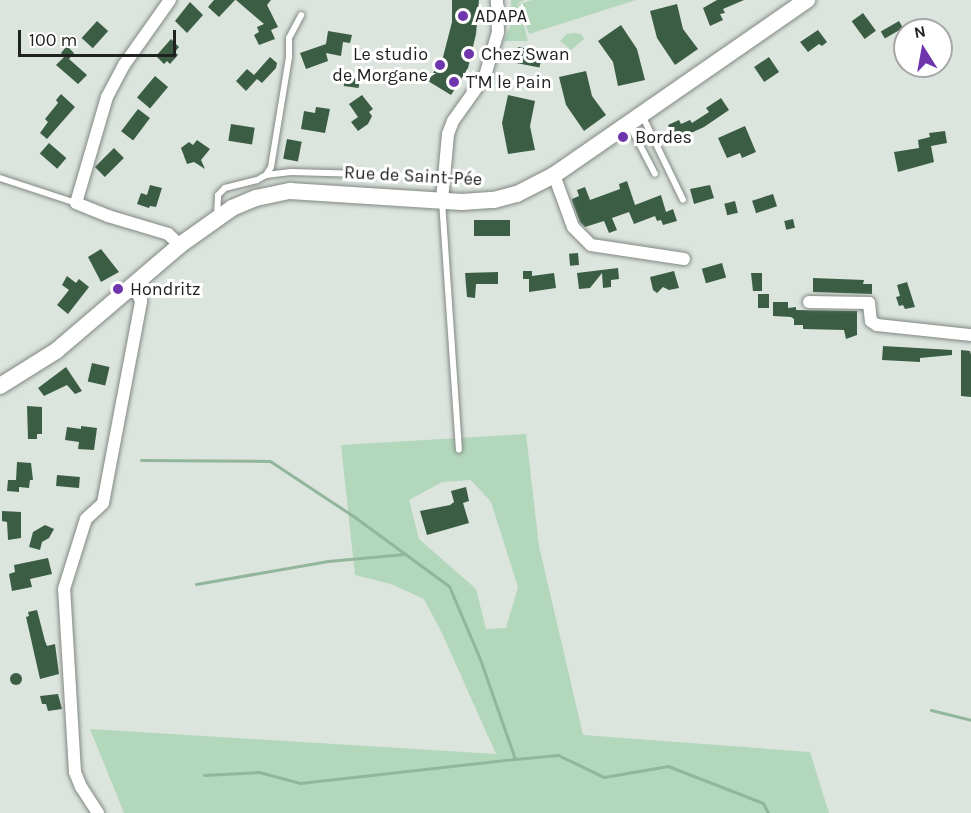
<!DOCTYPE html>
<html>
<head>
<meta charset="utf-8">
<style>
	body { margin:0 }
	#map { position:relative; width:971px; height:813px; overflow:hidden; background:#dce4de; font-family:Karla,sans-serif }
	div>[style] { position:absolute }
	.green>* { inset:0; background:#b2d7ba }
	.stream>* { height:3px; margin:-1.5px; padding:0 1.5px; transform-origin:1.5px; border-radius:1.5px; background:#92b69a }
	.building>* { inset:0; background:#3b5d43; transform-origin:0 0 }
	.round { border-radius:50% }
	.roads { filter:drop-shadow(0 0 2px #818882) drop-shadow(0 0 2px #818882) }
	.lane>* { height:6px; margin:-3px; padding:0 3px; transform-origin:3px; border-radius:3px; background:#fff }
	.street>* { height:12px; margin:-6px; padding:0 6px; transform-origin:6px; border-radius:6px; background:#fff }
	.secondary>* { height:16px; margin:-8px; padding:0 8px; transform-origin:8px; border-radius:8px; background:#fff }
	.dots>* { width:16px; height:16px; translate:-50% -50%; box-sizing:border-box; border:3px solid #fff; border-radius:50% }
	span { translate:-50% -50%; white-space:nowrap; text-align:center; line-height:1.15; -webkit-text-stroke:6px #fff; paint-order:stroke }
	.poi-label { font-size:18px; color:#202220 }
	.left { translate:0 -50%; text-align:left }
	.right { translate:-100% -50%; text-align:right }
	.street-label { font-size:18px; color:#202220 }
	.north { position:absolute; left:893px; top:18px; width:60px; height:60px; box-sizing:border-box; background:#fff; border:2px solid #a6a7a6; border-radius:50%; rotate:349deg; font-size:16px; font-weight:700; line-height:24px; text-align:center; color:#202220 }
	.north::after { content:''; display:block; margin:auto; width:21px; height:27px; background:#6e35ac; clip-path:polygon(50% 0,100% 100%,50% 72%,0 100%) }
	.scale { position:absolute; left:18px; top:30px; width:158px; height:27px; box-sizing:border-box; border:3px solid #202220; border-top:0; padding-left:8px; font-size:18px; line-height:21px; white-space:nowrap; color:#202220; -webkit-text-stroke:4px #fff; paint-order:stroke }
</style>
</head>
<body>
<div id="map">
	<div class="green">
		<i style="clip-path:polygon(511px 0,525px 0,518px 3px,528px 41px,504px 41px,511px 24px)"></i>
		<i style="clip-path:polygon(532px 0,636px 0,529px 34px,519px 4px)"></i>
		<i style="clip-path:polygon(575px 33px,581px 34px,584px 39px,571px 50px,560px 41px,567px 34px)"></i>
		<i style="clip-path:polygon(evenodd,526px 434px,539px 546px,583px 735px,810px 752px,829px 813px,124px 813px,90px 729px,496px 754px,442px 633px,424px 599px,391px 584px,355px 575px,341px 445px,526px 434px,471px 480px,491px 502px,518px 587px,506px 628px,486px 629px,476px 589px,419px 539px,409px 500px,442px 482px,471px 480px)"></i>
	</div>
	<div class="stream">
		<i style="left:141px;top:460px;width:129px;rotate:0.4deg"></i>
		<i style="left:270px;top:461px;width:103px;rotate:33.5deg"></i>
		<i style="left:356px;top:518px;width:115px;rotate:36.2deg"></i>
		<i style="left:449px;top:586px;width:79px;rotate:67deg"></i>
		<i style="left:480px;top:659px;width:106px;rotate:70.7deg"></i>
		<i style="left:515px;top:759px;width:43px;rotate:-5.3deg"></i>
		<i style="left:558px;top:755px;width:51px;rotate:25.6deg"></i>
		<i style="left:604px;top:777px;width:65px;rotate:-9.8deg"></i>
		<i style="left:668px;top:766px;width:102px;rotate:21.3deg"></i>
		<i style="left:763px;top:803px;width:11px;rotate:63deg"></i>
		<i style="left:196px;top:584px;width:134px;rotate:-9.9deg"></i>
		<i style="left:328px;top:561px;width:77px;rotate:-5.2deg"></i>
		<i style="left:931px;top:710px;width:41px;rotate:14deg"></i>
		<i style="left:204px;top:775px;width:55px;rotate:-3.1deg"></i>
		<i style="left:259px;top:772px;width:42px;rotate:15deg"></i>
		<i style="left:300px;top:783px;width:216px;rotate:-6.4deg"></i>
	</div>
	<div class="building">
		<i style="clip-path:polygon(214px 0,235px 0,219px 17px,208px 7px)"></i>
		<i style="clip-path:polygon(236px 0,271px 0,267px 5px,278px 27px,271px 30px,275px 39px,259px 45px,254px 35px,259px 32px,257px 27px,264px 24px)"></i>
		<i style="clip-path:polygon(452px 0,479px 0,476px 34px,468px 68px,451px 95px,428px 81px,443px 57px,452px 22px)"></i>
		<i style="clip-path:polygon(717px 0,744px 0,723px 9px,725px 13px,720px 14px,723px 20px,710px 26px,703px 8px)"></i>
		<i style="clip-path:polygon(190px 2px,203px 15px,187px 33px,175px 21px)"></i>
		<i style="clip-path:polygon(677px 4px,683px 29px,698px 49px,675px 65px,657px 38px,650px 11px)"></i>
		<i style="left:863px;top:13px;width:22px;height:14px;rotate:54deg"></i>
		<i style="left:97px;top:21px;width:15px;height:23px;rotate:42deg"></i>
		<i style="left:899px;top:21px;width:8px;height:21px;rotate:60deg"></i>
		<i style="clip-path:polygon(621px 25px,637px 49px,645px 80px,618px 86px,613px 62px,598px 41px)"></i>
		<i style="clip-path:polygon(818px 30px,827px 42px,822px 46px,819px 44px,808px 52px,800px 42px)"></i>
		<i style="clip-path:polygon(328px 31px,352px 35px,350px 43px,343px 42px,341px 56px,326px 53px,328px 61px,306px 69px,300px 53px,326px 44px)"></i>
		<i style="clip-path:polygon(171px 39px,179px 47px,175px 52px,178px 55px,170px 64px,167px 61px,164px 64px,156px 56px)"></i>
		<i style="clip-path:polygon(67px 46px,74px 53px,69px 59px,87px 75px,78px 84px,56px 65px,64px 57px,61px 53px)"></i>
		<i style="left:518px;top:47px;width:25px;height:16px;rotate:11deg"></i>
		<i style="clip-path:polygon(270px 57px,277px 63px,276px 68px,262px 83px,257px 79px,246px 91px,236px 81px,247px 69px,254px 75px)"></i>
		<i style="left:769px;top:57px;width:18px;height:18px;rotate:56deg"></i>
		<i style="clip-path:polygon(586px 71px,592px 96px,606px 115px,584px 131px,566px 105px,559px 77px)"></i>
		<i style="left:155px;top:76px;width:17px;height:28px;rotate:40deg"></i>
		<i style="left:345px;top:77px;width:15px;height:9px;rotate:8deg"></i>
		<i style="clip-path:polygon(61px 94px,75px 107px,47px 139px,40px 133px,48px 122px,45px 119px,58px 103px,56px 100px)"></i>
		<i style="clip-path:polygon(362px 95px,373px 109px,369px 112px,372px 116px,368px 124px,358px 131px,351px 122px,358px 117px,349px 104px)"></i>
		<i style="clip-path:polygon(508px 95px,535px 101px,530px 126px,535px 150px,508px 154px,502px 123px)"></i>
		<i style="clip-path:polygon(721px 98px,729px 110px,704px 127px,680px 138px,678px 133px,679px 131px,673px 135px,668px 125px,679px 120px,681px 124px,690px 120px,692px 123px,709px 112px,706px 108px)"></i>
		<i style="clip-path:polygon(316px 107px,330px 109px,325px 133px,301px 129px,304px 111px,315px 113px)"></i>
		<i style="left:138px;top:109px;width:15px;height:28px;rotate:37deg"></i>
		<i style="left:231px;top:124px;width:24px;height:17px;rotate:9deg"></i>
		<i style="clip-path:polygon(745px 126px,756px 152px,742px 158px,740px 153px,727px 158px,718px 138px)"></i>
		<i style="clip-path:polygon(945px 131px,947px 143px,931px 146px,934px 162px,898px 172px,894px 152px,919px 148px,918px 140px,930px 137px,929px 133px)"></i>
		<i style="left:287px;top:139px;width:15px;height:20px;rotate:11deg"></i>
		<i style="clip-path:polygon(197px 140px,210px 149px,201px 160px,205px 169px,194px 162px,187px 164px,181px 148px,189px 142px,193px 145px)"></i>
		<i style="left:49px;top:143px;width:23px;height:14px;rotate:41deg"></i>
		<i style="left:114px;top:148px;width:14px;height:27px;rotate:45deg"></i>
		<i style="clip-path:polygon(627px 181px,635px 205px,661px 195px,666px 212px,673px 209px,677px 221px,663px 225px,661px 220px,657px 221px,655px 216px,634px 224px,629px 212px,612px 218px,617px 230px,609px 233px,604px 221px,585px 227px,580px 222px,572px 201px,572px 199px,579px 196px,577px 190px,585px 187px,590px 200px,620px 189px,619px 184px)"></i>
		<i style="clip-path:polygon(150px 185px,162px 188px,156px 207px,150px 206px,149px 208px,137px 204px,141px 193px,147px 195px)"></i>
		<i style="clip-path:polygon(710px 185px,714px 198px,694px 204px,690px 189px)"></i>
		<i style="left:773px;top:194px;width:13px;height:22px;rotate:72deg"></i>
		<i style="left:735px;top:201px;width:12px;height:11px;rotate:76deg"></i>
		<i style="left:793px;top:219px;width:9px;height:9px;rotate:77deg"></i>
		<i style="left:510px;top:220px;width:16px;height:36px;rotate:90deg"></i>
		<i style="clip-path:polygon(101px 249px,119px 272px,101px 282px,88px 257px)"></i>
		<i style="left:578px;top:253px;width:12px;height:9px;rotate:85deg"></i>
		<i style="left:722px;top:263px;width:15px;height:21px;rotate:74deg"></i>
		<i style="clip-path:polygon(618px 268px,619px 279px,611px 280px,611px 287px,603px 288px,602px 273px,590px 288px,579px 289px,577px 273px)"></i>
		<i style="clip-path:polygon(523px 271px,532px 271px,532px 276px,554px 273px,556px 288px,529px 292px,529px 279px,523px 279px)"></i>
		<i style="clip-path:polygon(674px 271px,679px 288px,669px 290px,663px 287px,657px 293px,653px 290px,650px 277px)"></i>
		<i style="clip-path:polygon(498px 272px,498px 284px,476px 284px,475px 298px,467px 297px,465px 273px)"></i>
		<i style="clip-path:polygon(751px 273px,762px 273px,762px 291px,753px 291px)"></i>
		<i style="clip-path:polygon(67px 276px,76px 283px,79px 279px,89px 287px,68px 314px,57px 305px,69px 290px,62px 285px)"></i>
		<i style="clip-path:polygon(813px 278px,864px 280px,863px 284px,872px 284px,872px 294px,813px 292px)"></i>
		<i style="clip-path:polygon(907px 282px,915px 307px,905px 309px,903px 305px,899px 306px,896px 297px,900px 296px,897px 285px)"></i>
		<i style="left:758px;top:294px;width:11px;height:14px"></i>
		<i style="clip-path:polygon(773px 302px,788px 302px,788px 308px,796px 307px,796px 310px,857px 311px,857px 335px,846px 339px,844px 330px,803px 329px,803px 325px,794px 325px,794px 319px,791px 317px,773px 316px)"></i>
		<i style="clip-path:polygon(883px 346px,952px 350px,952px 355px,920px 358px,920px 362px,882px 360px)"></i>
		<i style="clip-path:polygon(961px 350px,970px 351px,971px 355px,971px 397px,961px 396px)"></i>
		<i style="left:92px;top:363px;width:18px;height:19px;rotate:13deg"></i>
		<i style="clip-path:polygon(66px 367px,82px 391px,75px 394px,67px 385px,44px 396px,38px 388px)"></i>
		<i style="clip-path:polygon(27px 406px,42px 407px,42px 434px,37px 434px,37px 439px,28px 439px)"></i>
		<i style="clip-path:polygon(81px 426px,97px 428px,94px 450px,78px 449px,79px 442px,65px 440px,67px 427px,81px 429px)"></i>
		<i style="clip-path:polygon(17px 462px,31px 463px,33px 480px,30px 480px,29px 488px,19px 487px,19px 492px,7px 491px,8px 480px,16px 480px)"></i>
		<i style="left:57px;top:475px;width:23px;height:11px;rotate:5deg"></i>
		<i style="clip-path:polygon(466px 487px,469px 501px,463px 503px,469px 523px,427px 535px,420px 511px,450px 505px,454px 502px,451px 491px)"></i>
		<i style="clip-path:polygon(2px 511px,21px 512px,21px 538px,8px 540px,7px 522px,2px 521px)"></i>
		<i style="clip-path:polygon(45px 525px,54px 529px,49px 538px,42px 542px,40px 550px,29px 547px,33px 532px)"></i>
		<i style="clip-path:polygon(48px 558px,52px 574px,30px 579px,32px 587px,12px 591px,9px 574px,15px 572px,14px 565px)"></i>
		<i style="clip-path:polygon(37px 610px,45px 641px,47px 646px,55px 644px,59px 674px,40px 679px,26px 617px,29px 616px,28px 612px)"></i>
		<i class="round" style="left:10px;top:673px;width:12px;height:12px"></i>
		<i style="clip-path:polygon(58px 694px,62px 709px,48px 711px,46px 704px,42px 704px,40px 696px)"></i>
	</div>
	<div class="roads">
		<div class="lane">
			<i style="left:642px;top:115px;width:94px;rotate:64.2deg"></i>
			<i style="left:629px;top:124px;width:56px;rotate:62.5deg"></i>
			<i style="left:266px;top:175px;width:25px;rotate:-7deg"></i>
			<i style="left:291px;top:172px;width:73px;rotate:1.6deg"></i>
			<i style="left:0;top:178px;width:80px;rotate:18.2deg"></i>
			<i style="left:442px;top:201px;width:249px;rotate:86.1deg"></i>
			<i style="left:217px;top:216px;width:21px;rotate:-87deg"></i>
			<i style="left:218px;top:195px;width:10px;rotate:-45deg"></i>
			<i style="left:225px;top:188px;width:33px;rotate:-14deg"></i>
			<i style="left:257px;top:180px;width:10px;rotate:-29deg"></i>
			<i style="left:266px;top:175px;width:9px;rotate:-58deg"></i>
			<i style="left:271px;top:167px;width:111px;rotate:-80.7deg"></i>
			<i style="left:289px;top:57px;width:19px;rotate:-90deg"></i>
			<i style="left:289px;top:38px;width:26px;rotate:-62deg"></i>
		</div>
		<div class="street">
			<i style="left:170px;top:0;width:80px;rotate:125.3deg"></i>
			<i style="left:124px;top:65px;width:36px;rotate:118deg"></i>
			<i style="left:107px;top:97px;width:110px;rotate:106.3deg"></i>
			<i style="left:76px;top:203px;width:35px;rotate:22deg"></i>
			<i style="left:108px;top:216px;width:63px;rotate:16.7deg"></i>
			<i style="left:168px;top:234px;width:16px;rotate:43deg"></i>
			<i style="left:554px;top:175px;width:55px;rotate:69.9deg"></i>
			<i style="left:573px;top:227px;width:25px;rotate:45deg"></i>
			<i style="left:591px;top:245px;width:94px;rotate:8.6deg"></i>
			<i style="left:442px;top:200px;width:66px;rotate:-84.8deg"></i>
			<i style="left:448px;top:134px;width:14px;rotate:-69deg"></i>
			<i style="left:453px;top:121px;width:55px;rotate:-54.6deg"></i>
			<i style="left:485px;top:76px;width:46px;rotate:-73.5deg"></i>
			<i style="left:498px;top:32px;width:32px;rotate:-92deg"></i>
			<i style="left:809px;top:302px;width:60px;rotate:1deg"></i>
			<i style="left:869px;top:303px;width:18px;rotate:84deg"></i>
			<i style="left:871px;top:321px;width:7px;rotate:34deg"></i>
			<i style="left:877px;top:325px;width:95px;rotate:6.1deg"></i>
			<i style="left:98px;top:813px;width:31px;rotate:-123deg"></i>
			<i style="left:81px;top:787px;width:16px;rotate:-112deg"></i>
			<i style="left:75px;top:772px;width:183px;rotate:-93.4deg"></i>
			<i style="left:64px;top:589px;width:73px;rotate:-72.6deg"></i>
			<i style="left:86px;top:519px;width:23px;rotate:-43deg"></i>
			<i style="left:103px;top:503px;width:206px;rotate:-79.3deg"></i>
			<i style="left:141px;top:301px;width:17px;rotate:-114deg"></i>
		</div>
		<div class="secondary">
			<i style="left:0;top:386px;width:66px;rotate:-32deg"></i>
			<i style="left:56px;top:351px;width:163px;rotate:-40.5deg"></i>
			<i style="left:180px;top:245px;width:64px;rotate:-35.4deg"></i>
			<i style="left:232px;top:208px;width:26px;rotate:-23deg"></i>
			<i style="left:256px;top:198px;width:35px;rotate:-12deg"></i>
			<i style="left:290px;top:191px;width:172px;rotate:3.7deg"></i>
			<i style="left:462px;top:202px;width:32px;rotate:-4deg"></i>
			<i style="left:494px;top:200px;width:24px;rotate:-15deg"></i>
			<i style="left:517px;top:194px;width:42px;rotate:-27.2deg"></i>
			<i style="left:554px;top:175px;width:308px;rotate:-34.7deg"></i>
		</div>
	</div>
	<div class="dots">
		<i style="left:463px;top:16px;background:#6e35ac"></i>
		<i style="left:469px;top:54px;background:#6e35ac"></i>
		<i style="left:440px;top:65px;background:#6e35ac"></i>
		<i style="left:454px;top:82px;background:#6e35ac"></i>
		<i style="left:623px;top:137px;background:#6e35ac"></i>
		<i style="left:118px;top:289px;background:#6e35ac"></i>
	</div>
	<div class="poi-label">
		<span class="left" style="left:475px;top:16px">ADAPA</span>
		<span class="left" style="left:481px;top:54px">Chez Swan</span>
		<span class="right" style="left:428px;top:65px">Le studio<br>de Morgane</span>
		<span class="left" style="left:466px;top:82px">T'M le Pain</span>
		<span class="left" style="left:635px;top:137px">Bordes</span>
		<span class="left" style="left:130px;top:289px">Hondritz</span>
	</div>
	<div class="street-label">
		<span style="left:413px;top:176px;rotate:3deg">Rue de Saint-Pée</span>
	</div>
	<div class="north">N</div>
	<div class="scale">100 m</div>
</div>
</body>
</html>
